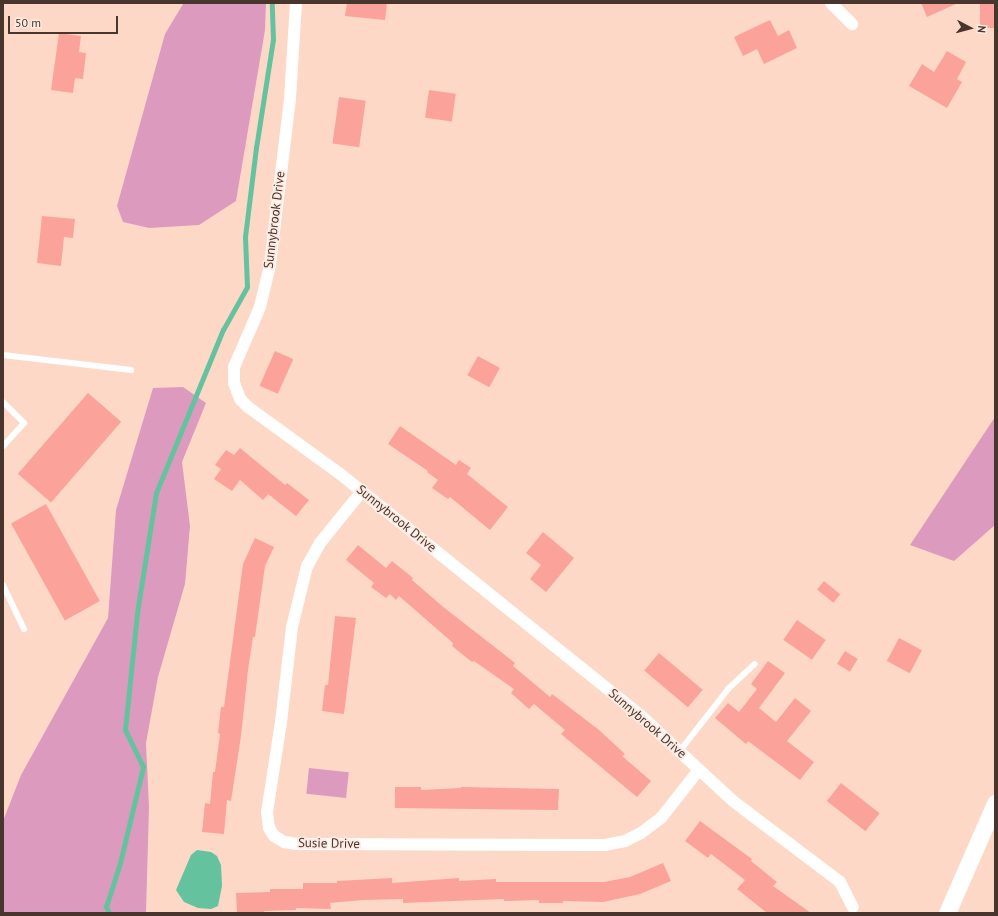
<!DOCTYPE html>
<html>
<head>
<meta charset="utf-8">
<style>
	body { margin:0 }
	#map { position:relative; width:998px; height:916px; overflow:hidden; background:#fed8c7; font-family:"PT Sans",sans-serif }
	div>[style] { position:absolute }
	.green>* { inset:0; background:#dc9bbe; transform-origin:0 0 }
	.water>* { inset:0; background:#64c39e }
	.stream>* { height:4.5px; margin:-2.25px; padding:0 2.25px; transform-origin:2.25px; border-radius:2.25px; background:#64c39e }
	.building>* { inset:0; background:#fba39a; transform-origin:0 0 }
	.service>* { height:6px; margin:-3px; padding:0 3px; transform-origin:3px; border-radius:3px; background:#fff }
	.minor>* { height:12px; margin:-6px; padding:0 6px; transform-origin:6px; border-radius:6px; background:#fff }
	.secondary>* { height:17px; margin:-8.5px; padding:0 8.5px; transform-origin:8.5px; border-radius:8.5px; background:#fff }
	span { translate:-50% -50%; white-space:nowrap; text-align:center; line-height:1.15; -webkit-text-stroke:3.5px #fdeae1; paint-order:stroke }
	.street-label { font-size:13px; color:#48352d }
	.frame { position:absolute; inset:0; border:4px solid #48352d; pointer-events:none }
	.north { position:absolute; left:950px; top:8px; width:40px; height:40px; -webkit-text-stroke:3px #fdeae1; paint-order:stroke; rotate:96deg; font-size:11px; font-weight:700; line-height:16px; text-align:center; color:#48352d }
	.north::after { content:''; display:block; margin:auto; width:14px; height:18px; background:#48352d; clip-path:polygon(50% 0,100% 100%,50% 72%,0 100%) }
	.scale { position:absolute; left:8px; top:16px; width:110px; height:18px; box-sizing:border-box; border:2px solid #48352d; border-top:0; padding-left:5px; font-size:12px; line-height:14px; white-space:nowrap; color:#48352d; -webkit-text-stroke:3px #fdeae1; paint-order:stroke }
</style>
</head>
<body>
<div id="map">
	<div class="green">
		<i style="clip-path:polygon(186px 3px,266px 3px,265px 30px,236px 201px,199px 225px,149px 228px,123px 222px,117px 206px,165px 34px,183px 4px)"></i>
		<i style="clip-path:polygon(183px 387px,206px 403px,182px 462px,190px 526px,185px 584px,158px 677px,146px 743px,149px 807px,146px 913px,3px 913px,3px 821px,21px 775px,108px 618px,116px 510px,153px 388px)"></i>
		<i style="clip-path:polygon(995px 417px,995px 525px,954px 561px,910px 545px)"></i>
		<i style="left:309px;top:768px;width:40px;height:26px;rotate:6deg"></i>
	</div>
	<div class="water">
		<i style="clip-path:polygon(197px 850px,211px 852px,217px 856px,221px 865px,222px 886px,218px 906px,211px 909px,198px 908px,184px 902px,176px 890px,191px 855px)"></i>
	</div>
	<div class="stream">
		<i style="left:109px;top:913px;width:7px;rotate:-117deg"></i>
		<i style="left:106px;top:907px;width:46px;rotate:-72.3deg"></i>
		<i style="left:120px;top:863px;width:99px;rotate:-76.5deg"></i>
		<i style="left:143px;top:767px;width:41px;rotate:-115.9deg"></i>
		<i style="left:125px;top:730px;width:118px;rotate:-84.1deg"></i>
		<i style="left:137px;top:613px;width:121px;rotate:-81deg"></i>
		<i style="left:156px;top:493px;width:176px;rotate:-67.7deg"></i>
		<i style="left:223px;top:330px;width:49px;rotate:-60.8deg"></i>
		<i style="left:247px;top:287px;width:50px;rotate:-92.3deg"></i>
		<i style="left:245px;top:237px;width:90px;rotate:-83deg"></i>
		<i style="left:256px;top:148px;width:109px;rotate:-81.1deg"></i>
		<i style="left:273px;top:40px;width:37px;rotate:-92deg"></i>
	</div>
	<div class="building">
		<i style="clip-path:polygon(347px 3px,387px 3px,385px 20px,345px 16px)"></i>
		<i style="clip-path:polygon(921px 3px,958px 3px,927px 17px)"></i>
		<i style="left:980px;top:3px;width:15px;height:25px"></i>
		<i style="clip-path:polygon(770px 20px,778px 36px,789px 30px,797px 48px,764px 64px,757px 49px,743px 56px,734px 37px)"></i>
		<i style="clip-path:polygon(59px 33px,81px 36px,79px 52px,86px 53px,83px 79px,75px 78px,73px 93px,51px 90px)"></i>
		<i style="clip-path:polygon(947px 51px,966px 62px,957px 79px,962px 82px,947px 108px,909px 86px,922px 64px,934px 72px)"></i>
		<i style="left:429px;top:90px;width:27px;height:28px;rotate:8deg"></i>
		<i style="left:339px;top:97px;width:27px;height:47px;rotate:8deg"></i>
		<i style="clip-path:polygon(42px 216px,75px 219px,73px 238px,64px 237px,61px 266px,37px 263px)"></i>
		<i style="left:275px;top:351px;width:20px;height:38px;rotate:24deg"></i>
		<i style="left:478px;top:356px;width:25px;height:22px;rotate:29deg"></i>
		<i style="left:88px;top:393px;width:44px;height:107px;rotate:41deg"></i>
		<i style="clip-path:polygon(400px 426px,456px 465px,459px 460px,471px 468px,467px 474px,508px 507px,490px 530px,450px 497px,448px 499px,432px 488px,438px 480px,427px 472px,428px 471px,388px 444px)"></i>
		<i style="clip-path:polygon(240px 448px,285px 485px,287px 483px,309px 500px,296px 516px,268px 494px,263px 500px,240px 480px,232px 491px,214px 479px,221px 469px,215px 465px,226px 450px,234px 455px)"></i>
		<i style="left:46px;top:504px;width:111px;height:40px;rotate:61deg"></i>
		<i style="clip-path:polygon(543px 532px,574px 558px,546px 592px,530px 579px,541px 565px,526px 553px)"></i>
		<i style="clip-path:polygon(255px 538px,274px 547px,265px 566px,255px 637px,253px 637px,248px 670px,241px 736px,231px 801px,227px 800px,224px 834px,202px 832px,205px 803px,210px 804px,213px 772px,215px 772px,220px 734px,218px 733px,221px 707px,224px 707px,243px 564px)"></i>
		<i style="clip-path:polygon(358px 545px,386px 568px,392px 561px,413px 578px,412px 580px,442px 606px,515px 663px,513px 666px,550px 697px,552px 694px,599px 730px,625px 754px,622px 756px,651px 781px,637px 797px,561px 734px,565px 730px,534px 704px,529px 709px,511px 693px,514px 689px,474px 661px,472px 662px,452px 646px,453px 643px,399px 596px,396px 600px,390px 594px,386px 598px,371px 587px,374px 583px,346px 560px)"></i>
		<i style="left:824px;top:581px;width:21px;height:11px;rotate:39deg"></i>
		<i style="clip-path:polygon(335px 616px,356px 618px,344px 714px,322px 711px,325px 685px,328px 685px)"></i>
		<i style="left:797px;top:620px;width:35px;height:24px;rotate:35deg"></i>
		<i style="left:899px;top:638px;width:26px;height:26px;rotate:28deg"></i>
		<i style="left:845px;top:651px;width:15px;height:15px;rotate:32deg"></i>
		<i style="left:659px;top:653px;width:57px;height:23px;rotate:40deg"></i>
		<i style="clip-path:polygon(768px 661px,785px 673px,759px 708px,776px 722px,795px 698px,811px 711px,787px 741px,814px 762px,800px 780px,748px 741px,746px 744px,715px 718px,728px 703px,739px 712px,757px 689px,751px 684px)"></i>
		<i style="left:841px;top:783px;width:49px;height:23px;rotate:38deg"></i>
		<i style="clip-path:polygon(395px 787px,421px 787px,421px 790px,461px 788px,461px 787px,559px 789px,558px 810px,395px 808px)"></i>
		<i style="clip-path:polygon(700px 821px,752px 859px,751px 861px,777px 882px,773px 886px,811px 913px,767px 913px,737px 889px,745px 880px,711px 854px,708px 858px,685px 841px)"></i>
		<i style="clip-path:polygon(663px 863px,671px 881px,640px 894px,603px 902px,563px 901px,563px 903px,539px 903px,539px 900px,504px 901px,504px 899px,403px 903px,403px 899px,363px 900px,330px 903px,331px 909px,296px 908px,296px 910px,264px 911px,264px 913px,237px 913px,236px 893px,270px 892px,270px 889px,303px 889px,303px 883px,337px 883px,337px 881px,392px 878px,392px 883px,459px 878px,459px 881px,496px 879px,496px 882px,604px 882px,630px 877px)"></i>
	</div>
	<div class="service">
		<i style="left:3px;top:355px;width:129px;rotate:6.7deg"></i>
		<i style="left:3px;top:402px;width:30px;rotate:45deg"></i>
		<i style="left:24px;top:423px;width:31px;rotate:132deg"></i>
		<i style="left:3px;top:585px;width:49px;rotate:64.5deg"></i>
		<i style="left:679px;top:752px;width:81px;rotate:-52deg"></i>
		<i style="left:729px;top:688px;width:35px;rotate:-43deg"></i>
	</div>
	<div class="minor">
		<i style="left:296px;top:3px;width:96px;rotate:93.6deg"></i>
		<i style="left:290px;top:99px;width:167px;rotate:96.9deg"></i>
		<i style="left:270px;top:265px;width:43px;rotate:103.4deg"></i>
		<i style="left:260px;top:307px;width:65px;rotate:113.4deg"></i>
		<i style="left:234px;top:367px;width:16px;rotate:90deg"></i>
		<i style="left:234px;top:383px;width:17px;rotate:69deg"></i>
		<i style="left:240px;top:399px;width:11px;rotate:45deg"></i>
		<i style="left:248px;top:407px;width:112px;rotate:36deg"></i>
		<i style="left:339px;top:473px;width:385px;rotate:38.8deg"></i>
		<i style="left:639px;top:714px;width:128px;rotate:42.8deg"></i>
		<i style="left:733px;top:801px;width:134px;rotate:37.1deg"></i>
		<i style="left:840px;top:882px;width:28px;rotate:63deg"></i>
		<i style="left:831px;top:3px;width:30px;rotate:45deg"></i>
		<i style="left:362px;top:491px;width:67px;rotate:128.9deg"></i>
		<i style="left:320px;top:543px;width:26px;rotate:119deg"></i>
		<i style="left:307px;top:566px;width:63px;rotate:103.8deg"></i>
		<i style="left:292px;top:627px;width:96px;rotate:96.6deg"></i>
		<i style="left:281px;top:722px;width:91px;rotate:98.8deg"></i>
		<i style="left:267px;top:812px;width:16px;rotate:83deg"></i>
		<i style="left:269px;top:828px;width:9px;rotate:58deg"></i>
		<i style="left:274px;top:836px;width:12px;rotate:31deg"></i>
		<i style="left:284px;top:842px;width:13px;rotate:9deg"></i>
		<i style="left:297px;top:844px;width:308px;rotate:0.2deg"></i>
		<i style="left:605px;top:845px;width:20px;rotate:-11deg"></i>
		<i style="left:625px;top:841px;width:18px;rotate:-27deg"></i>
		<i style="left:641px;top:833px;width:25px;rotate:-37deg"></i>
		<i style="left:661px;top:818px;width:60px;rotate:-51.8deg"></i>
	</div>
	<div class="secondary">
		<i style="left:947px;top:913px;width:120px;rotate:-66.4deg"></i>
	</div>
	<div class="street-label">
		<span style="left:275px;top:220px;rotate:-83deg">Sunnybrook Drive</span>
		<span style="left:396px;top:519px;rotate:39deg">Sunnybrook Drive</span>
		<span style="left:647px;top:724px;rotate:41deg">Sunnybrook Drive</span>
		<span style="left:329px;top:844px;rotate:1deg">Susie Drive</span>
	</div>
	<div class="frame"></div>
	<div class="north">N</div>
	<div class="scale">50 m</div>
</div>
</body>
</html>
